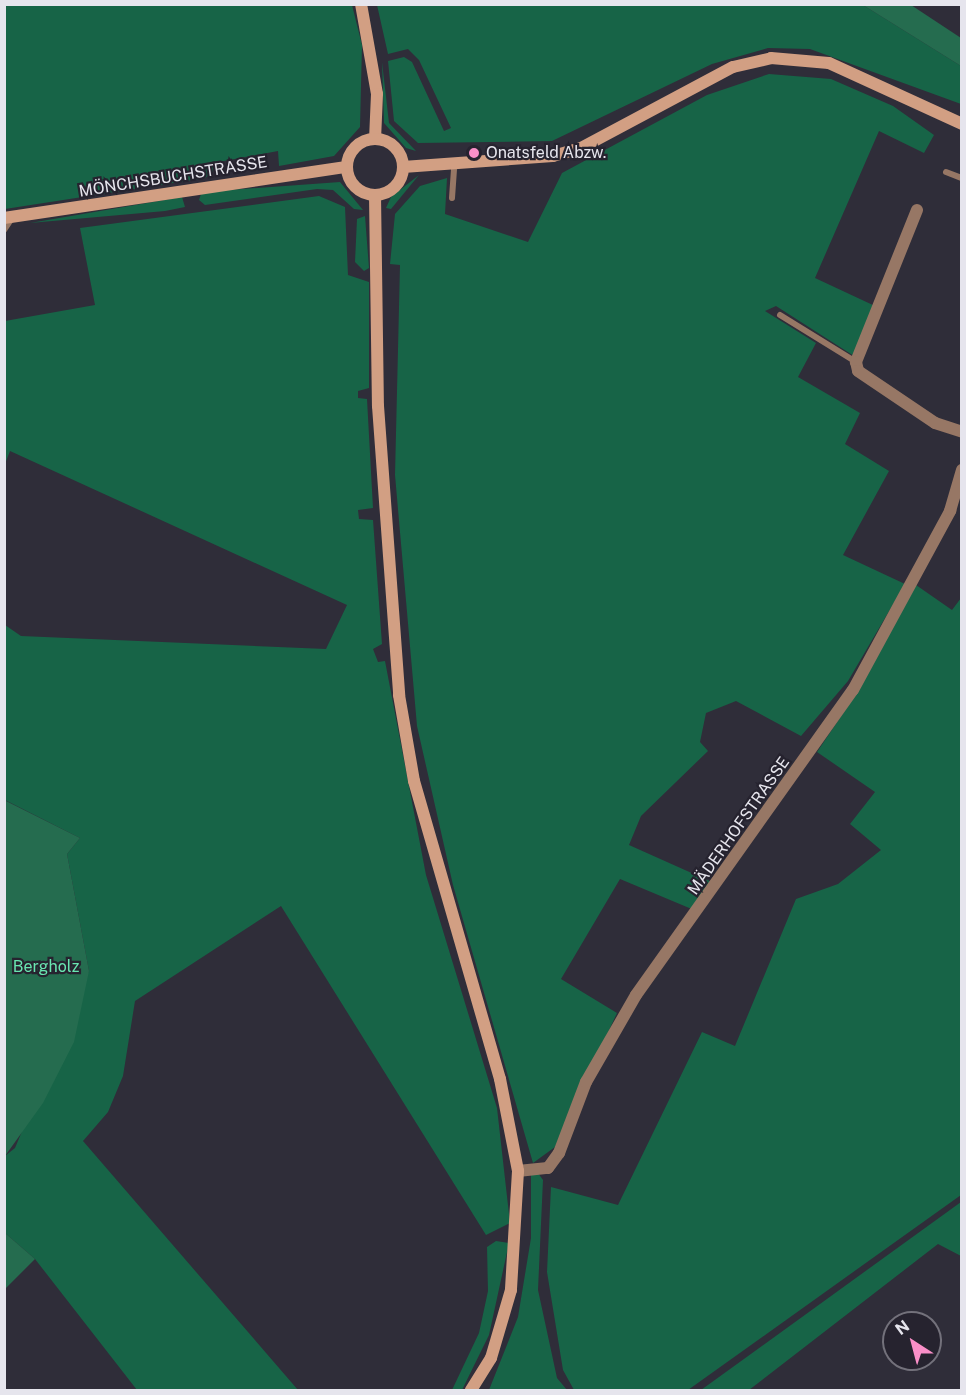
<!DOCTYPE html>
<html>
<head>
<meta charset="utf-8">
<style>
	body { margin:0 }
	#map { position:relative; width:966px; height:1395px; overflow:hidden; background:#2f2d39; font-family:"Public Sans",sans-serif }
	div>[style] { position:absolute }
	.green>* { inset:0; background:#176447 }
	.forest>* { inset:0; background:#256c4f }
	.lane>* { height:6px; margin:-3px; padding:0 3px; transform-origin:3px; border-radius:3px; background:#977765 }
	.street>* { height:12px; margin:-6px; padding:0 6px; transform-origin:6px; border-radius:6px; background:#977765 }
	.secondary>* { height:12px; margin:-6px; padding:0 6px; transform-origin:6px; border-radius:6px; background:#d29f83 }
	.secondary>.ring { margin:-6px; padding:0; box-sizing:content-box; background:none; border:12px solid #d29f83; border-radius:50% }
	.dots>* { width:16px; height:16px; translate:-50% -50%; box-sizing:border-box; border:3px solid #26232f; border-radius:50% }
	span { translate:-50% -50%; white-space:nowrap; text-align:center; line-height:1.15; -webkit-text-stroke:4.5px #26232f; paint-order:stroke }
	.poi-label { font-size:16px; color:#e6e5ed }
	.left { translate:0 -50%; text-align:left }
	.street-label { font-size:16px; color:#e6e5ed }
	.park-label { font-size:16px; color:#69e6b1 }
	.frame { position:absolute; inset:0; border:6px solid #e6e5ed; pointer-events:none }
	.north { position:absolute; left:882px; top:1311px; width:60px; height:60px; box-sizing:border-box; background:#26232f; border:2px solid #73717b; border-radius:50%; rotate:324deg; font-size:16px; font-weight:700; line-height:24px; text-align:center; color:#e6e5ed }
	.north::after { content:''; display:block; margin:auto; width:21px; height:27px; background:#fa8fc8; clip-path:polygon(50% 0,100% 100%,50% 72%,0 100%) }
</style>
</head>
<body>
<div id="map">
	<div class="green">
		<i style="clip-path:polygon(4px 5px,352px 5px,362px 45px,360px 127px,334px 156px,279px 166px,278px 151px,213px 163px,213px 172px,205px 178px,5px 209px)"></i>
		<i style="clip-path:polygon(377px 5px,863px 5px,961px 66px,961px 104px,810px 49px,768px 48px,712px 64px,552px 141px,418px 143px,394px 121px,388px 61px,404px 57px,412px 62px,444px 131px,451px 128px,419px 60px,408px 49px,388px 54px)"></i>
		<i style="clip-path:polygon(382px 62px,389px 123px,416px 151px,406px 148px,384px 123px)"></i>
		<i style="clip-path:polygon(769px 74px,831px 79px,893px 106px,934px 135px,924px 153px,879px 131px,815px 278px,875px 306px,854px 356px,776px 306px,765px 311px,816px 343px,798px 377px,860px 413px,845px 444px,889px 471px,843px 555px,905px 584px,848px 681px,801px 736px,736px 701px,706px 713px,700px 742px,708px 751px,641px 816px,629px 845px,714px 883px,694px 910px,620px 879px,561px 979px,617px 1013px,555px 1147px,533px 1163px,453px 885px,417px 726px,395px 475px,400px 265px,390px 264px,395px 214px,420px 186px,447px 178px,445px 214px,528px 242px,562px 173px,707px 95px)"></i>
		<i style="clip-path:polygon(419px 175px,391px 209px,386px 208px,391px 197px)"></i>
		<i style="clip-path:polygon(340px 182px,363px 210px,354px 209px,333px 190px,317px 189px,205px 205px,199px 200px,201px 194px,228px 190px)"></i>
		<i style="clip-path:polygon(319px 196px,345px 207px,348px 275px,369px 282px,369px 388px,358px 391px,358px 398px,367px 399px,373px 508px,358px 510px,359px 519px,373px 520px,382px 644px,373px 649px,378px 662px,385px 661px,426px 875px,497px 1108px,510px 1223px,486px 1235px,281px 906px,135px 1001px,123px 1076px,108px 1112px,83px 1141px,298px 1390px,137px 1390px,35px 1259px,5px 1233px,5px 1156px,15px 1148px,89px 971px,67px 854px,80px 838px,5px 800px,5px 625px,21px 636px,326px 649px,347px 605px,10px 451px,5px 464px,5px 321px,95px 305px,80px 228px)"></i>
		<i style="clip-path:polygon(182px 197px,185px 207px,165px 211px,30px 223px)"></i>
		<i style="clip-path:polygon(365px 216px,369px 268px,364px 271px,355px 262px,357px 219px)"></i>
		<i style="clip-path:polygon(916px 585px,952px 610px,961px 598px,961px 1195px,688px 1390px,574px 1390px,563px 1370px,547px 1272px,551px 1187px,618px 1205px,702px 1032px,735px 1046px,796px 899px,838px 884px,881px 850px,850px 824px,875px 792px,817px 752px,860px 688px)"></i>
		<i style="clip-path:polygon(538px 1173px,543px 1180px,538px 1290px,557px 1378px,567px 1390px,489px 1390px,518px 1317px,531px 1238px,531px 1174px)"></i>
		<i style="clip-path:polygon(961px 1202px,961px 1256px,938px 1244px,749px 1390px,701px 1390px)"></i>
		<i style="clip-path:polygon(496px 1241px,509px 1243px,489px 1335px,462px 1390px,452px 1390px,479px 1333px,488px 1291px,487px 1247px)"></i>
	</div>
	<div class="forest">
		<i style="clip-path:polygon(863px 5px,911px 5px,961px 38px,961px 66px)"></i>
		<i style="clip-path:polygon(4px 800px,80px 838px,67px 854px,89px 971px,74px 1042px,43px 1103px,5px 1156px)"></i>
		<i style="clip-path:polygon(5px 1233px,35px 1259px,5px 1289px)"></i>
	</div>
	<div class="lane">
		<i style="left:946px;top:172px;width:17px;rotate:21deg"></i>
		<i style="left:452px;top:198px;width:31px;rotate:-86deg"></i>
		<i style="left:4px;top:230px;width:14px;rotate:-56deg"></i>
		<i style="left:780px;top:315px;width:89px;rotate:31.7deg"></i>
	</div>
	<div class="street">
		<i style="left:917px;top:210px;width:164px;rotate:111.9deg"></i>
		<i style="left:856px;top:362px;width:9px;rotate:77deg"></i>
		<i style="left:858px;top:371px;width:93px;rotate:34deg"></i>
		<i style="left:935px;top:423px;width:28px;rotate:18deg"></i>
		<i style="left:518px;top:1171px;width:30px;rotate:-6deg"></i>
		<i style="left:548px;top:1168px;width:19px;rotate:-54deg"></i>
		<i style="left:559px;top:1153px;width:76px;rotate:-69.2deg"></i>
		<i style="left:586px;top:1082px;width:100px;rotate:-60.1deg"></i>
		<i style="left:636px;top:995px;width:374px;rotate:-54.6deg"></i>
		<i style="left:853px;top:690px;width:204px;rotate:-61.5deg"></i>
		<i style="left:950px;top:511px;width:43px;rotate:-73.7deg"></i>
	</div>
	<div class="secondary">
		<i style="left:361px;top:4px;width:91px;rotate:79.9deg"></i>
		<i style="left:377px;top:94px;width:45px;rotate:92.5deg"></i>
		<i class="ring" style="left:347px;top:139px;width:44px;height:44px"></i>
		<i style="left:403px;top:167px;width:150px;rotate:-4.2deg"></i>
		<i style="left:553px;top:156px;width:29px;rotate:-16deg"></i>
		<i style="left:581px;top:148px;width:172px;rotate:-28.1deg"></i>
		<i style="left:733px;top:67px;width:39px;rotate:-13deg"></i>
		<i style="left:771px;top:58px;width:58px;rotate:4.9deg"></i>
		<i style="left:829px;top:63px;width:146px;rotate:24.6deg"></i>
		<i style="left:375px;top:195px;width:211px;rotate:89.2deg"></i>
		<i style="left:378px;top:406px;width:290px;rotate:85.8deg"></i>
		<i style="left:399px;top:695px;width:87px;rotate:80.1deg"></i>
		<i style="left:414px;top:781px;width:310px;rotate:73.9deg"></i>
		<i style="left:500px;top:1079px;width:94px;rotate:78.9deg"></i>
		<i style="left:518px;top:1171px;width:119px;rotate:93.4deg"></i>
		<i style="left:511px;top:1290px;width:71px;rotate:106.4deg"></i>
		<i style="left:491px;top:1358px;width:38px;rotate:122deg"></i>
		<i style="left:4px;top:218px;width:346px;rotate:-8.5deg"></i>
	</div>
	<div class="dots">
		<i style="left:474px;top:153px;background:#fa8fc8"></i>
	</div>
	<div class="poi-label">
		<span class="left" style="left:486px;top:153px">Onatsfeld Abzw.</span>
	</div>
	<div class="street-label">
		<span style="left:173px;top:177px;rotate:-9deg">MÖNCHSBUCHSTRASSE</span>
		<span style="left:739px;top:826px;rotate:-55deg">MÄDERHOFSTRASSE</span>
	</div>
	<div class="park-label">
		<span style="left:46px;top:967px">Bergholz</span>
	</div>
	<div class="frame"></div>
	<div class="north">N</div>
</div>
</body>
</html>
